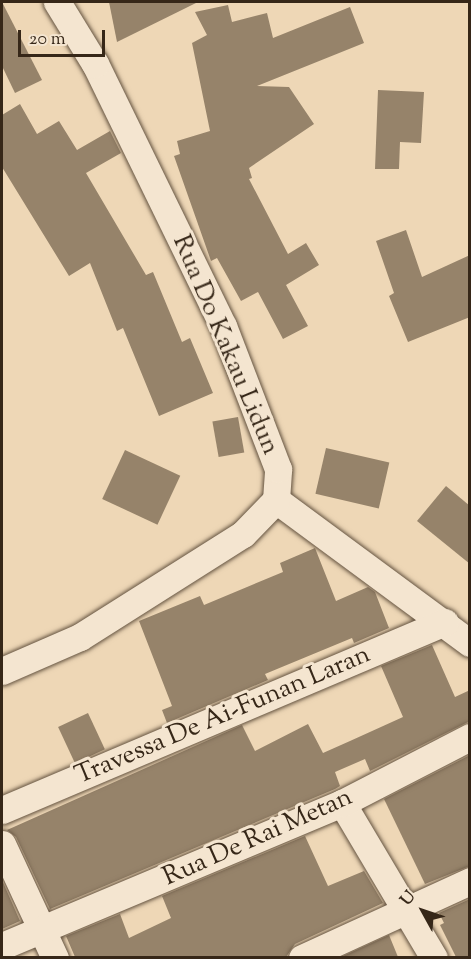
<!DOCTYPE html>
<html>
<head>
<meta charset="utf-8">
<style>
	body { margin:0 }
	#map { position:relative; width:471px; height:959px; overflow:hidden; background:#eed7b6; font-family:"Sorts Mill Goudy",serif }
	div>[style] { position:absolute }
	.building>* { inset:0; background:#96836a; transform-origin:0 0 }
	.roads { filter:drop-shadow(0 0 2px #645340) drop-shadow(0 0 2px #645340) }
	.street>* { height:27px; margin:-13.5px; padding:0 13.5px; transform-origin:13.5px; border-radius:13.5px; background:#f4e5d0 }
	span { translate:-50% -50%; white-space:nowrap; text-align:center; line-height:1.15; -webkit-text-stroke:6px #f4e5d0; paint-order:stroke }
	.street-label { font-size:26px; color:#362718 }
	.frame { position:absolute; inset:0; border:3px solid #362718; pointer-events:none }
	.north { position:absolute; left:393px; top:881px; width:60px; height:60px; -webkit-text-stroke:4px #f4e5d0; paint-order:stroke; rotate:310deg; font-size:16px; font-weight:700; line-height:24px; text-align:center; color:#362718 }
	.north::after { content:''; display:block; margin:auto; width:21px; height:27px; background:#362718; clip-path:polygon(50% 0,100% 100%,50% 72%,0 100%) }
	.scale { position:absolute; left:18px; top:30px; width:87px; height:27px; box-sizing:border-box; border:3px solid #362718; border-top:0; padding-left:8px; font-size:18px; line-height:21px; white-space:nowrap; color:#362718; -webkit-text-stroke:4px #f4e5d0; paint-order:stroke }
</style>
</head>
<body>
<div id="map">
	<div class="building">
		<i style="clip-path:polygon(2px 2px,42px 80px,15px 93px,2px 66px)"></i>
		<i style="clip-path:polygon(109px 2px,198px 2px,117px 42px)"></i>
		<i style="clip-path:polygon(228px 5px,232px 22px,267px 13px,273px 38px,350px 7px,364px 43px,257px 86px,289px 87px,314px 124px,249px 168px,252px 178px,249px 179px,288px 254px,306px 243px,319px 265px,286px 285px,308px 326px,283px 339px,258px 292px,241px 301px,217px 258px,211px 261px,174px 156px,180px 154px,177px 141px,210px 131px,192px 43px,207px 35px,195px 12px)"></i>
		<i style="clip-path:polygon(378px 90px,424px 92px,421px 143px,400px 142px,399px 169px,375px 169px)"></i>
		<i style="clip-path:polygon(20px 104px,37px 134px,59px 121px,77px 150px,110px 131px,121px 153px,86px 173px,146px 275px,153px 272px,182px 342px,190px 338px,213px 393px,159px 416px,123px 328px,117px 331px,90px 263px,69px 276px,2px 167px,2px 115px)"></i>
		<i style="clip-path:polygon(406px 230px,422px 277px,470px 255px,470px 317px,408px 342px,389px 296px,394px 293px,376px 241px)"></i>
		<i style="left:238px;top:417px;width:36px;height:26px;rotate:80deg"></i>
		<i style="left:326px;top:448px;width:65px;height:47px;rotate:13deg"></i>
		<i style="left:125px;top:450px;width:61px;height:54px;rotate:25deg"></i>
		<i style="clip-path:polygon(446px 486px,470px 506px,470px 564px,417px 521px)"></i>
		<i style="clip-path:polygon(315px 548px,336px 601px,368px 587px,375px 592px,389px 628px,354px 643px,352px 638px,265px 674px,268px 680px,167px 723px,162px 710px,172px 706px,139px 621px,200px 596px,204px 605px,283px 572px,280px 563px)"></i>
		<i style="clip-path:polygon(432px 645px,455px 697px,470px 690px,470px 721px,370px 771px,365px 759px,335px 772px,340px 786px,335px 789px,50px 909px,16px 837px,7px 830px,242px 725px,255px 751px,308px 724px,323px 753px,350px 741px,403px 717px,381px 666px)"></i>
		<i style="left:88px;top:713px;width:40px;height:33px;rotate:65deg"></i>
		<i style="clip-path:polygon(470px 755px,470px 866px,425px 884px,384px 799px)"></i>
		<i style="clip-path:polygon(305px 836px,328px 886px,364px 871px,383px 903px,295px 944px,286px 957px,75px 957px,66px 936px,120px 914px,129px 938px,171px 918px,162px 896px)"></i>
		<i style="clip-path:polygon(2px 880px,20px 921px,2px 929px)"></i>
		<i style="clip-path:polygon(470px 899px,470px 957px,456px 957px,440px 925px,444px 923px,439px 913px)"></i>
		<i style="clip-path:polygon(389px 935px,398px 957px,341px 957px)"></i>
	</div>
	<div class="roads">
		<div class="street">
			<i style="left:276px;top:500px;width:241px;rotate:36.4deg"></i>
			<i style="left:2px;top:671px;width:85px;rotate:-23.6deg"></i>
			<i style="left:80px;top:637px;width:193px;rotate:-32.3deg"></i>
			<i style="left:243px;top:534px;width:47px;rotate:-45.9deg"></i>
			<i style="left:276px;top:500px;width:31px;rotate:-86deg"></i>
			<i style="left:278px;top:469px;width:153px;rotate:-111deg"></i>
			<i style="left:223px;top:326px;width:292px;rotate:-116deg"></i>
			<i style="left:95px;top:64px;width:73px;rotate:-121.5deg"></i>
			<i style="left:342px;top:803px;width:180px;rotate:59.3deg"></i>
			<i style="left:2px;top:810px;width:481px;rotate:-23deg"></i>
			<i style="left:2px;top:844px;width:126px;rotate:65.1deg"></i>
			<i style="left:2px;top:946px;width:369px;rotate:-22.8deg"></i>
			<i style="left:342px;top:803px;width:144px;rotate:-27.3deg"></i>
			<i style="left:302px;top:958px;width:185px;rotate:-24.6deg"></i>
		</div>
	</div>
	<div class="street-label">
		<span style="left:225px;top:345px;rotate:67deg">Rua Do Kakau Lidun</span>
		<span style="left:223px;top:716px;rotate:-23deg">Travessa De Ai-Funan Laran</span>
		<span style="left:258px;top:838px;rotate:-24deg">Rua De Rai Metan</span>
	</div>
	<div class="frame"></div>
	<div class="north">U</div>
	<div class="scale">20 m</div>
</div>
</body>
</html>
